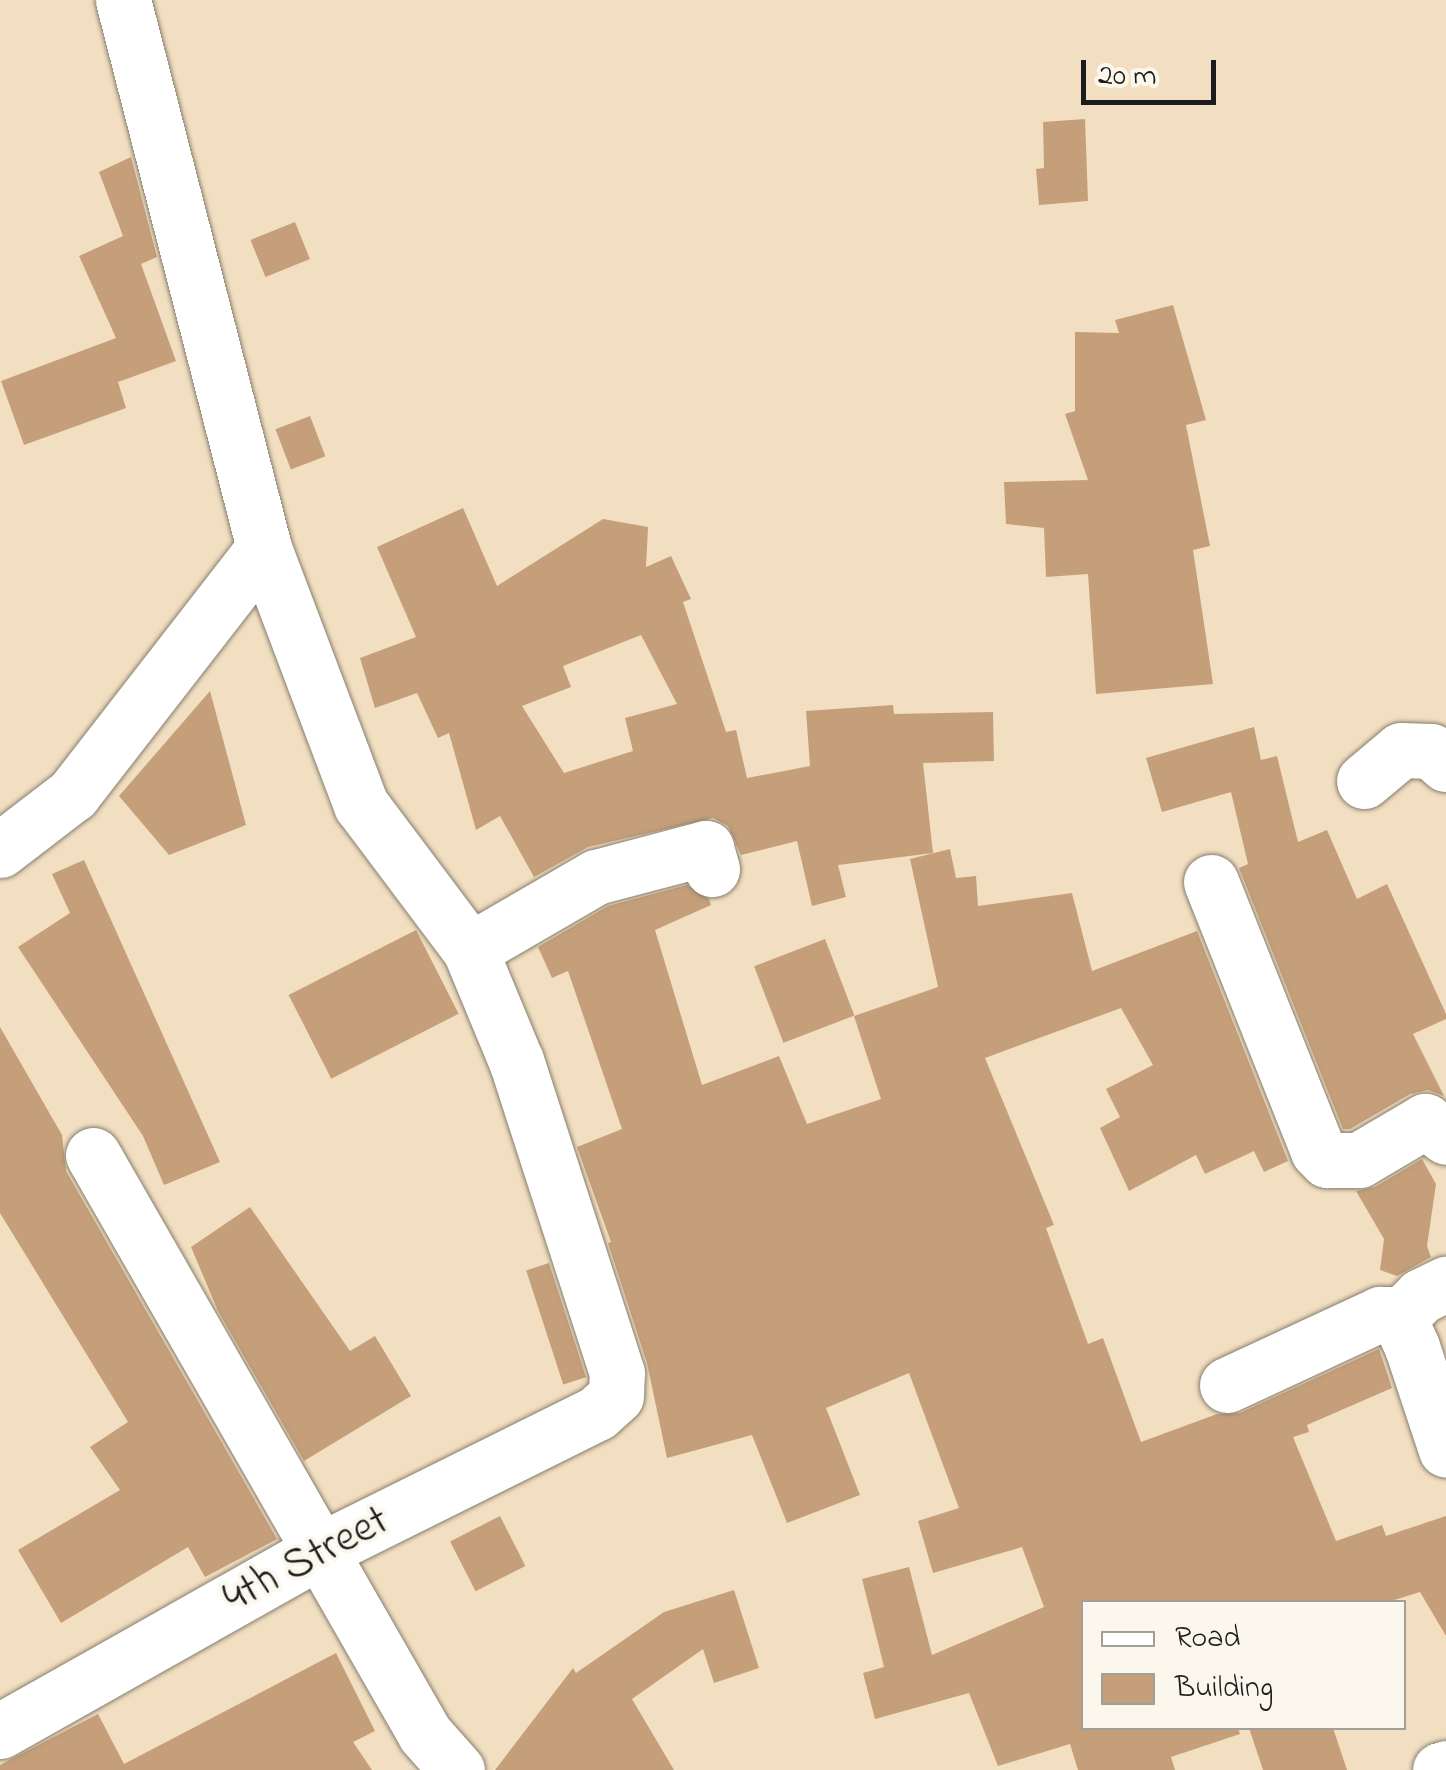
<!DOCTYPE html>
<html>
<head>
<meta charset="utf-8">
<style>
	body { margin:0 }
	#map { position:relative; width:1446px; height:1770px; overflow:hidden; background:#f2dfc1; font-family:"Indie Flower",sans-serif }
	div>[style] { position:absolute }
	.building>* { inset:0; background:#c59f7a; transform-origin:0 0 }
	.roads { filter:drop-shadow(0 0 2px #877e6e) drop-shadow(0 0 2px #877e6e) }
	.minor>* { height:55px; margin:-27.5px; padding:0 27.5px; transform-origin:27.5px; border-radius:27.5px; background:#fff }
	span { translate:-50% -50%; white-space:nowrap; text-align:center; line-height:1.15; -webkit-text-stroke:8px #fbf7ec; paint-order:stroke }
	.street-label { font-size:45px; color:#1c1c1c }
	.legend { position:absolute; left:1081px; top:1600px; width:325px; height:130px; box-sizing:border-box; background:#fbf7ec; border:2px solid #a29f99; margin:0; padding:12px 18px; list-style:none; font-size:30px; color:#1c1c1c }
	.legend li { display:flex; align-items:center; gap:20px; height:50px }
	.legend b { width:50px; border:2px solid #a29f99 }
	.scale { position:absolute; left:1081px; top:60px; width:135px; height:45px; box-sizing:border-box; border:5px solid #1c1c1c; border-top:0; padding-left:12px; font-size:30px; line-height:35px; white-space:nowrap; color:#1c1c1c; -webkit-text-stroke:8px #fbf7ec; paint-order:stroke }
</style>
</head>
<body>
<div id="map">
	<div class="building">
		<i style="clip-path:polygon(1085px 119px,1088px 201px,1039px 205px,1036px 169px,1044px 168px,1043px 122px)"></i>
		<i style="clip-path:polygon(131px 157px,157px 257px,141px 264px,176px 361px,118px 382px,126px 408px,24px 445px,1px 381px,116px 338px,79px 256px,123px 236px,99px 172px)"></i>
		<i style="left:295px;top:222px;width:40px;height:48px;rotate:68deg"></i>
		<i style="clip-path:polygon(1173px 305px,1206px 420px,1186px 425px,1210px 546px,1193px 550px,1213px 684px,1096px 694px,1088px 574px,1046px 577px,1044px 528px,1006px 524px,1004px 482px,1088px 480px,1065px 414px,1075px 411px,1075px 332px,1119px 333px,1115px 320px)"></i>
		<i style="left:310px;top:416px;width:43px;height:37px;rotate:69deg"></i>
		<i style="clip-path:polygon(evenodd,463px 508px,497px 586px,603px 519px,648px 527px,646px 567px,671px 556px,691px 599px,683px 602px,726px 732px,736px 730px,747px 778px,810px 766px,806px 711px,893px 705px,894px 714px,993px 712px,994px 761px,923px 763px,933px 853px,838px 865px,846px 897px,812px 906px,797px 841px,741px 855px,728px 826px,713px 818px,588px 847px,534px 877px,500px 816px,476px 830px,449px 733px,438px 738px,417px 693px,375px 708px,360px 658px,416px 637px,377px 547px,463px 508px,641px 635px,677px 704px,625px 718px,633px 751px,564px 773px,522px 706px,571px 687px,563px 666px,641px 635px)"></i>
		<i style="clip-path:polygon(210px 691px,246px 825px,169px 855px,119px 796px)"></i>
		<i style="clip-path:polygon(1254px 727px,1261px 760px,1277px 756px,1298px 842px,1327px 830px,1357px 899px,1387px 884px,1446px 1014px,1446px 1019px,1413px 1034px,1444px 1096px,1428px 1090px,1410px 1094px,1350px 1129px,1343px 1129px,1239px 868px,1248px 864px,1231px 792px,1162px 812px,1146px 758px)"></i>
		<i style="clip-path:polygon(950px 849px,956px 878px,976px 876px,978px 906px,1072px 893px,1092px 971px,1197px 931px,1288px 1161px,1264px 1172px,1254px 1151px,1205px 1174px,1196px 1155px,1129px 1191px,1100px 1128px,1120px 1117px,1106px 1089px,1153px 1065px,1121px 1008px,985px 1058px,1054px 1225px,1046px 1228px,1088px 1344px,1103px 1338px,1141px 1442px,1217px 1414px,1240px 1413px,1379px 1349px,1392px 1388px,1307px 1425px,1309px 1432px,1293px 1437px,1336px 1541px,1382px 1525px,1386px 1536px,1446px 1516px,1446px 1636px,1420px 1592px,1388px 1602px,1084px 1602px,1084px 1728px,1238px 1728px,1240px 1734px,1171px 1757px,1175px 1770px,1078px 1770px,1070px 1744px,998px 1766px,969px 1693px,875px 1719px,863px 1673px,884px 1667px,862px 1579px,909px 1567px,932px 1655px,1044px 1607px,1022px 1547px,933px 1573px,918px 1521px,959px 1508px,909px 1373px,826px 1408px,860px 1495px,787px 1523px,752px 1435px,667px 1458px,647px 1363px,608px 1243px,611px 1242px,577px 1147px,622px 1129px,568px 971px,552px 978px,538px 947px,608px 906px,687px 885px,709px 899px,711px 905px,655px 930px,702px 1085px,779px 1056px,807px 1124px,881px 1099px,854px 1016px,938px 987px,910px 859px)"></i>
		<i style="clip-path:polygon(84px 860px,220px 1162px,164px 1185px,143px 1136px,18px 947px,70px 913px,52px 874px)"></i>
		<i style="left:416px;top:930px;width:94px;height:143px;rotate:63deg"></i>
		<i style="left:825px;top:939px;width:82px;height:76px;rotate:69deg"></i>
		<i style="clip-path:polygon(0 1027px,62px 1135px,66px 1171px,277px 1539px,205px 1577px,188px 1547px,61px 1623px,18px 1550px,120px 1490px,90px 1447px,128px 1422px,0 1213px)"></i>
		<i style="clip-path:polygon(1422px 1159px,1436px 1184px,1427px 1246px,1431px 1257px,1397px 1276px,1380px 1270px,1384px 1239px,1356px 1191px,1375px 1187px)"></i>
		<i style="clip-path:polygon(250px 1207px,350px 1351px,375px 1336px,411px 1396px,304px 1461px,218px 1311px,191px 1247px)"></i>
		<i style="left:549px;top:1263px;width:120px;height:24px;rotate:72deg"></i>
		<i style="left:500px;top:1516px;width:56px;height:56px;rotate:63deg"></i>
		<i style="clip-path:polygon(734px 1590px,759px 1668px,714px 1683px,703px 1649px,632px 1699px,674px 1770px,495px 1770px,573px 1668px,576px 1673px,664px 1612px)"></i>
		<i style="clip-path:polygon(336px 1653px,375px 1731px,353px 1742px,372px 1770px,0 1770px,0 1765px,98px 1714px,124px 1764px)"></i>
		<i style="clip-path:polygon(1249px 1728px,1333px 1728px,1347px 1770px,1263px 1770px)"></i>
	</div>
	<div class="roads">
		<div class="minor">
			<i style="left:1364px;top:781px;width:48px;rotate:-40deg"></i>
			<i style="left:1401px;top:750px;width:30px;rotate:2deg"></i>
			<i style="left:1431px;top:751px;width:20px;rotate:41deg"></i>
			<i style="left:0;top:850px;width:92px;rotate:-37.5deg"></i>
			<i style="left:73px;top:794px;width:311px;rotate:-52.2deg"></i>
			<i style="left:1211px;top:882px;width:289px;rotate:68.3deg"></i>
			<i style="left:1318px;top:1151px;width:13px;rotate:45deg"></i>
			<i style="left:1327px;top:1160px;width:32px"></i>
			<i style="left:1359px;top:1160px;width:77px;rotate:-30.6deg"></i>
			<i style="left:1425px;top:1121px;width:26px;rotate:37deg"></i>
			<i style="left:470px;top:950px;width:146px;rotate:-30.1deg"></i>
			<i style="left:596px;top:877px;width:114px;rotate:-14.8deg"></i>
			<i style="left:706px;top:848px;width:22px;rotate:74deg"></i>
			<i style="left:93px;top:1155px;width:667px;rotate:60.17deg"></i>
			<i style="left:425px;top:1734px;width:48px;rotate:48.4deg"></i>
			<i style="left:1399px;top:1318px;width:31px;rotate:-45deg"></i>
			<i style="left:1421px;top:1296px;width:28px;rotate:-26deg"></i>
			<i style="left:1227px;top:1385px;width:169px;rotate:-24.9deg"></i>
			<i style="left:1380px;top:1314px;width:12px"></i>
			<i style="left:1392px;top:1314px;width:8px;rotate:30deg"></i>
			<i style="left:1399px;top:1318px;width:32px;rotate:66deg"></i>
			<i style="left:1412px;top:1347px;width:108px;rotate:71.7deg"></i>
			<i style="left:0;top:1731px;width:366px;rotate:-29.4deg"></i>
			<i style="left:319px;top:1551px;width:310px;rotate:-26.4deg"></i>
			<i style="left:597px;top:1413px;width:25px;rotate:-42deg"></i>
			<i style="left:616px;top:1396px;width:23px;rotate:-88deg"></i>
			<i style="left:617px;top:1373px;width:328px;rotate:-107.9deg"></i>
			<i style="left:516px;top:1061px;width:120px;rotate:-112.5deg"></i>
			<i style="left:470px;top:950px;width:181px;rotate:-126.9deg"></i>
			<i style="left:361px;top:805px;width:275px;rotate:-110.7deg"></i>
			<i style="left:264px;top:548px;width:566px;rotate:-104.43deg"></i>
			<i style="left:1440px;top:1770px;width:6px;rotate:-18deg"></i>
		</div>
	</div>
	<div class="street-label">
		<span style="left:307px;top:1561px;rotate:-28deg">4th Street</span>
	</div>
	<ul class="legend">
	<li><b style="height:12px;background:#fff"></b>Road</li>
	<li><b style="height:28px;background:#c59f7a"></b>Building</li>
	</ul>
	<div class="scale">20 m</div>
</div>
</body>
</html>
